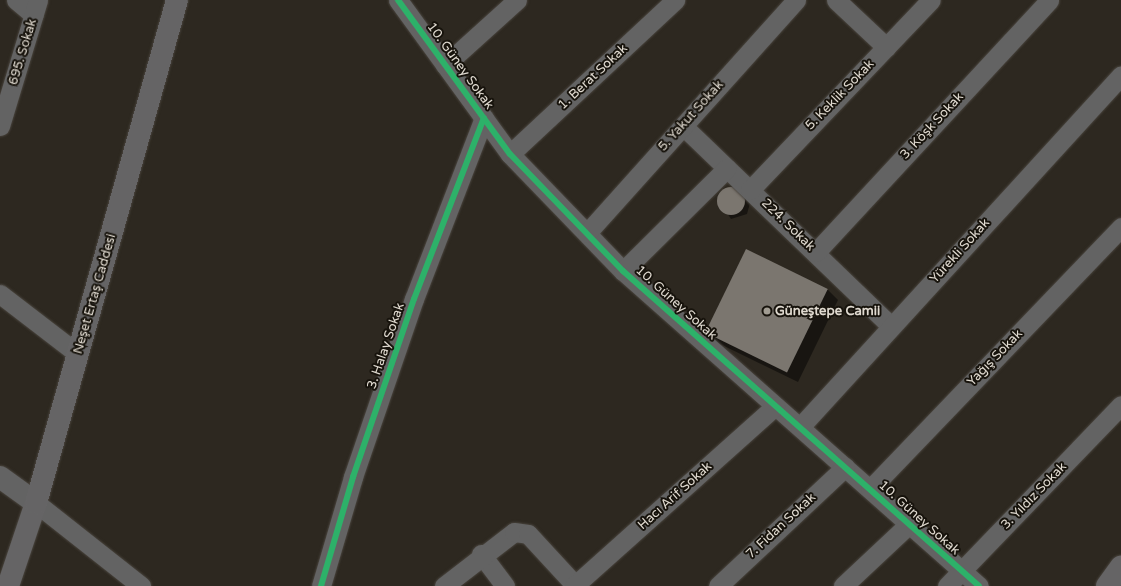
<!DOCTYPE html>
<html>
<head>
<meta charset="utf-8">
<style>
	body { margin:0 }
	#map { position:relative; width:1121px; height:586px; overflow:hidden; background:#2d2820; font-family:"Varela Round",sans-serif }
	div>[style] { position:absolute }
	.shadow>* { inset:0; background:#0007 }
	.building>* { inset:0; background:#7b766f; transform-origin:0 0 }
	.round { border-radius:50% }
	.roads { filter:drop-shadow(0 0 1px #49443d) drop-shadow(0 0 1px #49443d) }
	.minor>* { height:19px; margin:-9.5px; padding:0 9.5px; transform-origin:9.5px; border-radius:9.5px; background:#636363 }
	.tertiary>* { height:22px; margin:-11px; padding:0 11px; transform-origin:11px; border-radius:11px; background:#636363 }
	.secondary>* { height:22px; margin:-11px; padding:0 11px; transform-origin:11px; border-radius:11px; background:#656465 }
	.cycleway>* { height:6px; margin:-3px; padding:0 3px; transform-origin:3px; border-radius:3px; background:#2db169 }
	.dots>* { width:11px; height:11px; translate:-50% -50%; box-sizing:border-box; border:2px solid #17130c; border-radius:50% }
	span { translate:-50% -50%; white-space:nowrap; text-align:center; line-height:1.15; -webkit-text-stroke:4px #17130c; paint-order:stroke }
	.street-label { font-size:13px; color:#e0dad0 }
	.poi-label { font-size:13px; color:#e0dad0; font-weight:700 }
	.left { translate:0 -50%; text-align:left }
</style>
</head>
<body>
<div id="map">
	<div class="shadow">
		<i style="clip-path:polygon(737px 189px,750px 203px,747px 214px,731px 219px,718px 199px,725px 190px)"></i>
		<i style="clip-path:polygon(746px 251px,828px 290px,838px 300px,798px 382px,716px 342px,707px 333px)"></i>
	</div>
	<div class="building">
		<i class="round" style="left:717px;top:187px;width:28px;height:28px"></i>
		<i style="left:746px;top:249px;width:91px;height:93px;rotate:26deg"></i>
	</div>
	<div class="roads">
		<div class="minor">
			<i style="left:16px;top:0;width:23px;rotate:40deg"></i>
			<i style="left:398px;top:0;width:190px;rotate:54deg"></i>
			<i style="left:510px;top:154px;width:163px;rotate:46deg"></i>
			<i style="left:623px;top:271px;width:475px;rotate:41.5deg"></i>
			<i style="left:836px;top:0;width:69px;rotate:43.2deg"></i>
			<i style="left:445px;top:65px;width:97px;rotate:-42.1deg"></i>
			<i style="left:0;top:126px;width:132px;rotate:-73.2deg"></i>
			<i style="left:683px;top:126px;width:289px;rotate:43.9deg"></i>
			<i style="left:510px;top:154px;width:226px;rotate:-43deg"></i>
			<i style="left:750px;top:190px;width:262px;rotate:-46.4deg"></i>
			<i style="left:587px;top:233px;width:313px;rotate:-48.1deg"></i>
			<i style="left:816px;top:252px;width:343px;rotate:-47.2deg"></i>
			<i style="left:623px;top:271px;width:146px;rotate:-44.7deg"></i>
			<i style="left:0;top:294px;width:98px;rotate:37.6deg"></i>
			<i style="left:800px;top:427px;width:476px;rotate:-47.6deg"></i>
			<i style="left:870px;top:489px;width:363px;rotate:-46.2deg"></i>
			<i style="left:36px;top:503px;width:134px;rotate:38.3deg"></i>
			<i style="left:481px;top:554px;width:40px;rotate:53deg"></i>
			<i style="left:321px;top:586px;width:114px;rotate:-73.6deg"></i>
			<i style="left:353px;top:477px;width:188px;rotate:-71.1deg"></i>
			<i style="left:414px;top:299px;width:194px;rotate:-68.9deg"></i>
			<i style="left:444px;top:586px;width:88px;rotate:-37.6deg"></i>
			<i style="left:514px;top:532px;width:14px;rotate:8deg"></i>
			<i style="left:528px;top:534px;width:69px;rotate:47.3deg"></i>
			<i style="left:574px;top:586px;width:270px;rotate:-41.8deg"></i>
			<i style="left:718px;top:586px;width:174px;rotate:-43.1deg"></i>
			<i style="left:843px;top:586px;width:91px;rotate:-43.2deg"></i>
			<i style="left:947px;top:586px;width:251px;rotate:-46.1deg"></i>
		</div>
		<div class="tertiary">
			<i style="left:0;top:477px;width:44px;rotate:35.8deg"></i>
		</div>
		<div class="secondary">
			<i style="left:8px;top:586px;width:88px;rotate:-71.4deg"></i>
			<i style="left:36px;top:503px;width:522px;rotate:-74.34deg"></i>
			<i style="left:1107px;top:586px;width:24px;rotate:-54deg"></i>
		</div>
	</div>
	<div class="cycleway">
		<i style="left:398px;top:0;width:190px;rotate:54deg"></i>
		<i style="left:510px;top:154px;width:163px;rotate:46deg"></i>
		<i style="left:623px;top:271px;width:475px;rotate:41.5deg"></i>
		<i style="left:321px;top:586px;width:114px;rotate:-73.6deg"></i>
		<i style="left:353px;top:477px;width:188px;rotate:-71.1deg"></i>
		<i style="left:414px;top:299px;width:194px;rotate:-68.9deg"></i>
	</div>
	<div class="dots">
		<i style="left:767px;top:311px;background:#a19c92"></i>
	</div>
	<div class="street-label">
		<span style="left:23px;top:52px;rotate:-73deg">695. Sokak</span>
		<span style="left:460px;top:66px;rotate:54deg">10. Güney Sokak</span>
		<span style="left:593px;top:77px;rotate:-43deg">1. Berat Sokak</span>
		<span style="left:840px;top:95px;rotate:-46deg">5. Keklik Sokak</span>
		<span style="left:691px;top:116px;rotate:-48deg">5. Yakut Sokak</span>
		<span style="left:932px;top:126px;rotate:-47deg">3. Köşk Sokak</span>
		<span style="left:788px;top:225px;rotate:44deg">224. Sokak</span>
		<span style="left:960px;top:251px;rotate:-48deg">Yürekli Sokak</span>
		<span style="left:95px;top:294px;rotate:-74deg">Neşet Ertaş Caddesi</span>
		<span style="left:676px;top:303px;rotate:42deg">10. Güney Sokak</span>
		<span style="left:386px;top:346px;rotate:-71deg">3. Halay Sokak</span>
		<span style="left:995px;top:358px;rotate:-46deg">Yağış Sokak</span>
		<span style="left:675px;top:496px;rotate:-42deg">Hacı Arif Sokak</span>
		<span style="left:1034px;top:496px;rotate:-46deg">3. Yıldız Sokak</span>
		<span style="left:919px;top:518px;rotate:42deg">10. Güney Sokak</span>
		<span style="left:781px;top:526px;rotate:-43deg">7. Fidan Sokak</span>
	</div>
	<div class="poi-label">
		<span class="left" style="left:775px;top:311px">Güneştepe Camii</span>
	</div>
</div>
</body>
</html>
